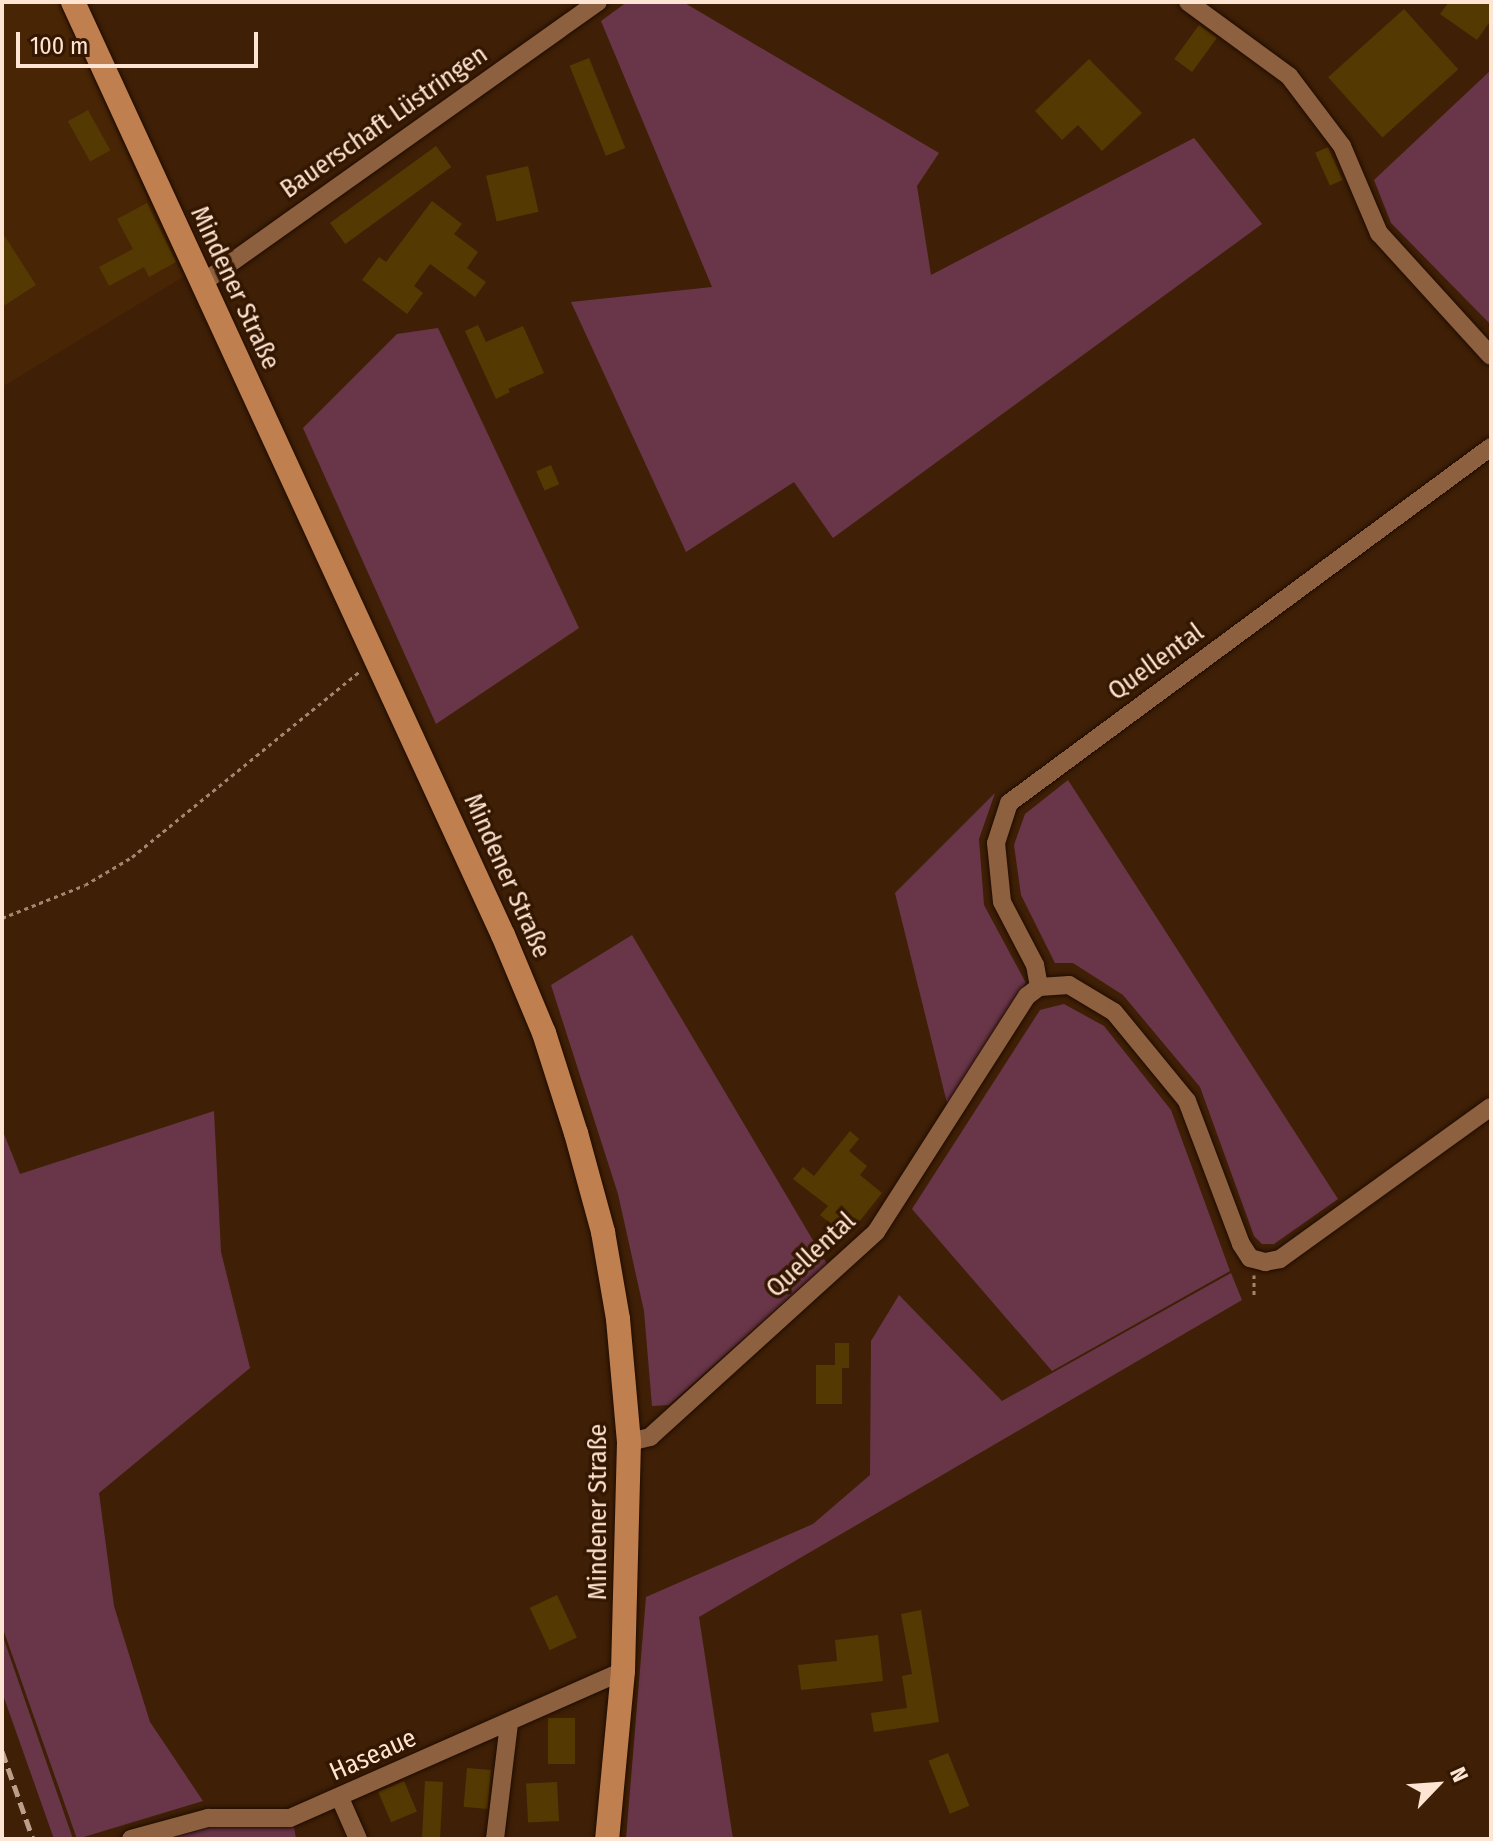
<!DOCTYPE html>
<html>
<head>
<meta charset="utf-8">
<style>
	body { margin:0 }
	#map { position:relative; width:1493px; height:1841px; overflow:hidden; background:#3f2006; font-family:"Fira Sans Condensed",sans-serif }
	div>[style] { position:absolute }
	.built>* { inset:0; background:#482505 }
	.green>* { inset:0; background:#693649 }
	.building>* { inset:0; background:#553902; transform-origin:0 0 }
	.path>* { height:3px; margin-top:-1.5px; transform-origin:0; background:repeating-linear-gradient(90deg,#a28670 0 4px,transparent 0 8px) }
	.roads { filter:drop-shadow(0 0 2px #200c00) drop-shadow(0 0 2px #200c00) }
	.minor>* { height:18px; margin:-9px; padding:0 9px; transform-origin:9px; border-radius:9px; background:#8d603f }
	.major>* { height:24px; margin:-12px; padding:0 12px; transform-origin:12px; border-radius:12px; background:#bf7f4e }
	.rail>* { height:5px; margin-top:-2.5px; transform-origin:0; background:repeating-linear-gradient(90deg,#bb9f8a 0 12px,transparent 0 18px) }
	span { translate:-50% -50%; white-space:nowrap; text-align:center; line-height:1.15; -webkit-text-stroke:7px #341700; paint-order:stroke }
	.street-label { font-size:26px; color:#fee4d2 }
	.frame { position:absolute; inset:0; border:4px solid #fee4d2; pointer-events:none }
	.north { position:absolute; left:1397px; top:1745px; width:80px; height:80px; -webkit-text-stroke:6px #341700; paint-order:stroke; rotate:65deg; font-size:22px; font-weight:700; line-height:32px; text-align:center; color:#fee4d2 }
	.north::after { content:''; display:block; margin:auto; width:28px; height:36px; background:#fee4d2; clip-path:polygon(50% 0,100% 100%,50% 72%,0 100%) }
	.scale { position:absolute; left:16px; top:32px; width:242px; height:36px; box-sizing:border-box; border:4px solid #fee4d2; border-top:0; padding-left:10px; font-size:24px; line-height:28px; white-space:nowrap; color:#fee4d2; -webkit-text-stroke:6px #341700; paint-order:stroke }
</style>
</head>
<body>
<div id="map">
	<div class="built">
		<i style="clip-path:polygon(2px 2px,58px 2px,183px 277px,2px 387px)"></i>
	</div>
	<div class="green">
		<i style="clip-path:polygon(627px 2px,683px 2px,939px 153px,917px 186px,931px 275px,1194px 138px,1262px 224px,833px 538px,794px 482px,686px 552px,571px 302px,712px 287px,601px 21px)"></i>
		<i style="clip-path:polygon(1491px 70px,1491px 325px,1391px 223px,1374px 180px)"></i>
		<i style="clip-path:polygon(438px 328px,579px 628px,436px 724px,303px 428px,397px 334px)"></i>
		<i style="clip-path:polygon(1068px 780px,1338px 1199px,1274px 1244px,1262px 1244px,1254px 1236px,1200px 1087px,1123px 995px,1073px 963px,1055px 963px,1021px 895px,1014px 845px,1025px 814px)"></i>
		<i style="clip-path:polygon(995px 793px,979px 839px,984px 905px,1026px 983px,948px 1107px,895px 893px)"></i>
		<i style="clip-path:polygon(632px 935px,827px 1264px,669px 1405px,652px 1406px,644px 1311px,618px 1194px,551px 985px)"></i>
		<i style="clip-path:polygon(1064px 1004px,1104px 1026px,1171px 1110px,1230px 1271px,1052px 1371px,912px 1209px,1040px 1010px)"></i>
		<i style="clip-path:polygon(214px 1111px,221px 1252px,250px 1368px,99px 1493px,114px 1606px,150px 1722px,203px 1801px,77px 1839px,2px 1626px,2px 1129px,20px 1174px)"></i>
		<i style="clip-path:polygon(1231px 1273px,1242px 1300px,699px 1617px,733px 1839px,626px 1839px,646px 1597px,813px 1524px,870px 1475px,871px 1341px,899px 1295px,1002px 1401px)"></i>
		<i style="clip-path:polygon(2px 1634px,73px 1839px,54px 1839px,2px 1692px)"></i>
		<i style="clip-path:polygon(209px 1827px,294px 1827px,296px 1839px,166px 1839px)"></i>
	</div>
	<div class="building">
		<i style="clip-path:polygon(1449px 2px,1491px 2px,1491px 20px,1477px 40px,1440px 14px)"></i>
		<i style="left:1404px;top:9px;width:81px;height:102px;rotate:48deg"></i>
		<i style="left:1199px;top:25px;width:22px;height:42px;rotate:36deg"></i>
		<i style="left:589px;top:58px;width:97px;height:21px;rotate:68deg"></i>
		<i style="clip-path:polygon(1089px 59px,1142px 113px,1102px 151px,1078px 125px,1062px 140px,1035px 111px)"></i>
		<i style="left:88px;top:110px;width:46px;height:23px;rotate:61deg"></i>
		<i style="left:436px;top:146px;width:26px;height:131px;rotate:54deg"></i>
		<i style="left:1328px;top:147px;width:36px;height:14px;rotate:66deg"></i>
		<i style="left:528px;top:166px;width:47px;height:43px;rotate:77deg"></i>
		<i style="clip-path:polygon(432px 201px,462px 224px,454px 234px,478px 252px,467px 268px,486px 282px,475px 297px,430px 264px,414px 286px,423px 293px,407px 314px,362px 280px,379px 257px,386px 262px)"></i>
		<i style="clip-path:polygon(147px 203px,176px 262px,149px 277px,144px 267px,109px 286px,99px 267px,133px 249px,117px 219px)"></i>
		<i style="clip-path:polygon(2px 232px,36px 285px,2px 307px)"></i>
		<i style="clip-path:polygon(478px 325px,486px 342px,523px 326px,544px 373px,508px 389px,510px 392px,496px 399px,465px 331px)"></i>
		<i style="left:551px;top:465px;width:21px;height:16px;rotate:67deg"></i>
		<i style="clip-path:polygon(850px 1131px,859px 1139px,849px 1151px,867px 1166px,860px 1175px,882px 1193px,847px 1237px,820px 1215px,828px 1206px,793px 1179px,803px 1167px,814px 1176px)"></i>
		<i style="clip-path:polygon(835px 1343px,849px 1343px,849px 1368px,842px 1368px,842px 1404px,816px 1404px,816px 1365px,835px 1365px)"></i>
		<i style="left:557px;top:1595px;width:47px;height:30px;rotate:65deg"></i>
		<i style="clip-path:polygon(921px 1610px,939px 1722px,874px 1732px,871px 1713px,907px 1708px,902px 1676px,912px 1674px,901px 1614px)"></i>
		<i style="clip-path:polygon(878px 1635px,883px 1681px,801px 1690px,798px 1665px,837px 1661px,835px 1640px)"></i>
		<i style="left:548px;top:1718px;width:27px;height:46px"></i>
		<i style="left:948px;top:1753px;width:57px;height:21px;rotate:68deg"></i>
		<i style="left:467px;top:1768px;width:24px;height:39px;rotate:5deg"></i>
		<i style="left:404px;top:1781px;width:33px;height:28px;rotate:67deg"></i>
		<i style="left:425px;top:1781px;width:18px;height:58px;rotate:3deg"></i>
		<i style="left:557px;top:1782px;width:39px;height:31px;rotate:87deg"></i>
	</div>
	<div class="path">
		<i style="left:2px;top:918px;width:89px;rotate:-21.7deg"></i>
		<i style="left:85px;top:885px;width:55px;rotate:-30.8deg"></i>
		<i style="left:132px;top:857px;width:293px;rotate:-39.2deg"></i>
		<i style="left:1254px;top:1275px;width:22px;rotate:90deg"></i>
	</div>
	<div class="roads">
		<div class="minor">
			<i style="left:1188px;top:2px;width:125px;rotate:36.2deg"></i>
			<i style="left:1289px;top:76px;width:88px;rotate:52.9deg"></i>
			<i style="left:1342px;top:146px;width:95px;rotate:67deg"></i>
			<i style="left:1379px;top:233px;width:166px;rotate:47.7deg"></i>
			<i style="left:201px;top:284px;width:487px;rotate:-35.4deg"></i>
			<i style="left:1039px;top:987px;width:22px;rotate:-100deg"></i>
			<i style="left:1035px;top:965px;width:71px;rotate:-117.6deg"></i>
			<i style="left:1002px;top:902px;width:59px;rotate:-95.8deg"></i>
			<i style="left:996px;top:843px;width:42px;rotate:-72deg"></i>
			<i style="left:1009px;top:803px;width:599px;rotate:-36.45deg"></i>
			<i style="left:629px;top:1442px;width:22px;rotate:-13deg"></i>
			<i style="left:650px;top:1437px;width:305px;rotate:-42.2deg"></i>
			<i style="left:876px;top:1232px;width:280px;rotate:-57.4deg"></i>
			<i style="left:1027px;top:996px;width:15px;rotate:-37deg"></i>
			<i style="left:1039px;top:987px;width:30px;rotate:-4deg"></i>
			<i style="left:1069px;top:985px;width:52px;rotate:31deg"></i>
			<i style="left:1114px;top:1012px;width:115px;rotate:50.6deg"></i>
			<i style="left:1187px;top:1101px;width:153px;rotate:69.3deg"></i>
			<i style="left:1241px;top:1244px;width:17px;rotate:57deg"></i>
			<i style="left:1250px;top:1258px;width:16px;rotate:15deg"></i>
			<i style="left:1265px;top:1262px;width:15px;rotate:-11deg"></i>
			<i style="left:1280px;top:1259px;width:260px;rotate:-35.8deg"></i>
			<i style="left:340px;top:1798px;width:45px;rotate:66.3deg"></i>
			<i style="left:131px;top:1839px;width:80px;rotate:-15.3deg"></i>
			<i style="left:208px;top:1818px;width:82px"></i>
			<i style="left:290px;top:1818px;width:364px;rotate:-23.8deg"></i>
			<i style="left:495px;top:1839px;width:117px;rotate:-83.1deg"></i>
		</div>
		<div class="major">
			<i style="left:73px;top:2px;width:1027px;rotate:65.26deg"></i>
			<i style="left:503px;top:935px;width:106px;rotate:67.3deg"></i>
			<i style="left:544px;top:1033px;width:105px;rotate:72.3deg"></i>
			<i style="left:576px;top:1133px;width:103px;rotate:74.7deg"></i>
			<i style="left:603px;top:1232px;width:88px;rotate:80.2deg"></i>
			<i style="left:618px;top:1319px;width:123px;rotate:84.9deg"></i>
			<i style="left:629px;top:1442px;width:229px;rotate:91.5deg"></i>
			<i style="left:623px;top:1671px;width:169px;rotate:95.4deg"></i>
		</div>
	</div>
	<div class="rail">
		<i style="left:2px;top:1751px;width:93px;rotate:70.6deg"></i>
	</div>
	<div class="street-label">
		<span style="left:384px;top:122px;rotate:-35deg">Bauerschaft Lüstringen</span>
		<span style="left:235px;top:288px;rotate:65deg">Mindener Straße</span>
		<span style="left:1156px;top:662px;rotate:-36deg">Quellental</span>
		<span style="left:507px;top:876px;rotate:66deg">Mindener Straße</span>
		<span style="left:811px;top:1255px;rotate:-43deg">Quellental</span>
		<span style="left:598px;top:1512px;rotate:-90deg">Mindener Straße</span>
		<span style="left:373px;top:1755px;rotate:-24deg">Haseaue</span>
	</div>
	<div class="frame"></div>
	<div class="north">N</div>
	<div class="scale">100 m</div>
</div>
</body>
</html>
